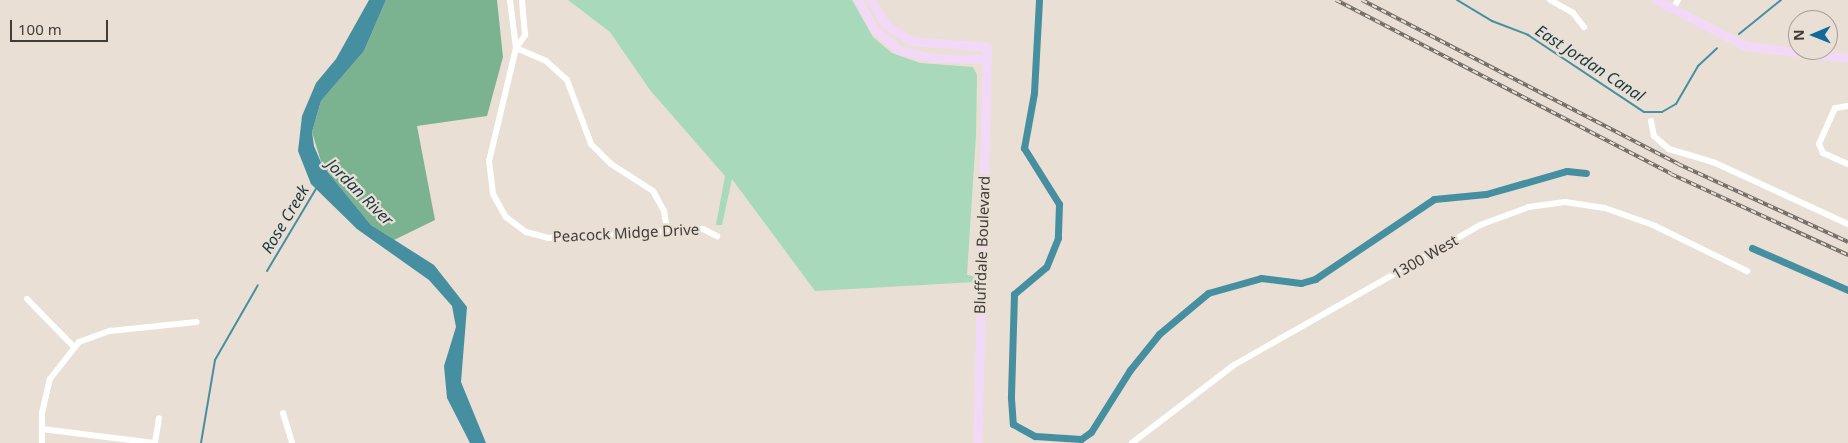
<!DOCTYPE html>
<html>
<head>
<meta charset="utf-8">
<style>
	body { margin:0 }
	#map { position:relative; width:1848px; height:443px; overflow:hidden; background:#e9dfd4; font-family:"Noto Sans",sans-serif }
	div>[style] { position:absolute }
	.green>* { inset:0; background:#a7d9ba }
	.forest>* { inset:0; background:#7bb391 }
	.water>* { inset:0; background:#468fa1 }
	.stream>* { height:2px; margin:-1px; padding:0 1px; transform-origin:1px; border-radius:1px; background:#468fa1 }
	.canal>* { height:7px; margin:-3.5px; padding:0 3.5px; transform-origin:3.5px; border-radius:3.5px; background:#468fa1 }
	.street>* { height:6px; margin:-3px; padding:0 3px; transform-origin:3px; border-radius:3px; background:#fff }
	.secondary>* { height:9px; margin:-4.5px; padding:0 4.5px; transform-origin:4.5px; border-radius:4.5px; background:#f3d9f8 }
	.rail>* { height:4px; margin-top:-2px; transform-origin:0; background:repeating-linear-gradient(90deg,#e9dfd4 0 5.5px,#6d6862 0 11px); box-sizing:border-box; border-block:1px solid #6d6862 }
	span { translate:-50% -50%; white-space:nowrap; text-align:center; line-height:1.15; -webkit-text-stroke:4.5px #e9dfd4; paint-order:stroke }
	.street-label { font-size:15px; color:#403c38 }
	.water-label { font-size:16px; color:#173a42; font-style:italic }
	.north { position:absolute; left:1788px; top:10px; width:50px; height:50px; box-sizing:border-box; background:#e9dfd4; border:1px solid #a59e96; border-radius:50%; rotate:269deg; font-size:14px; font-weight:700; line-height:20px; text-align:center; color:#403c38 }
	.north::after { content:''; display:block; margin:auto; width:18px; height:22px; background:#136999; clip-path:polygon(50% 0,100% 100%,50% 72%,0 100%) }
	.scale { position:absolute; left:10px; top:20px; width:98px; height:22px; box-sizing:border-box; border:2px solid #403c38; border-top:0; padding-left:6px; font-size:15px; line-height:18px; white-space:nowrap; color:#403c38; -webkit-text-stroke:4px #e9dfd4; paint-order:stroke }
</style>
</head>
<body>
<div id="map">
	<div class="green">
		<i style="clip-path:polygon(568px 0,852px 0,873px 37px,892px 53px,920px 63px,973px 67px,977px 75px,976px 135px,967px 275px,974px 276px,976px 282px,815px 291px,732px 179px,722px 225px,716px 225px,725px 176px,650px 90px,610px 32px)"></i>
	</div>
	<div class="forest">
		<i style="clip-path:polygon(386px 0,497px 0,503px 57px,487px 116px,417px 126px,435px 220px,394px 240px,371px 225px,322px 165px,312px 132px,321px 101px,364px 51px)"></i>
	</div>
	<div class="water">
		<i style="clip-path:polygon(369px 0,386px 0,364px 51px,321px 101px,312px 132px,314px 146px,322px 165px,371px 225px,434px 265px,467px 307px,461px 382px,486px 443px,470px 443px,447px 398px,444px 366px,456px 327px,452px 306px,429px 280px,357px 229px,311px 184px,298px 151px,302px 116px,316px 83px,336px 59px)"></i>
	</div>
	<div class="stream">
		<i style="left:1457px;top:0;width:41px;rotate:31deg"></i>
		<i style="left:1492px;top:21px;width:39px;rotate:21deg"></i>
		<i style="left:1528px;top:35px;width:139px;rotate:33.6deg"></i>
		<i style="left:1644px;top:112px;width:18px"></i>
		<i style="left:1662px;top:112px;width:16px;rotate:-30deg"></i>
		<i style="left:1676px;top:104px;width:44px;rotate:-59.9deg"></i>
		<i style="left:1698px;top:66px;width:26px;rotate:-43deg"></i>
		<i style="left:1739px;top:34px;width:54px;rotate:-39deg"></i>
		<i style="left:267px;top:271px;width:98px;rotate:-59.2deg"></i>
		<i style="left:201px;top:443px;width:84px;rotate:-80.4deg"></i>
		<i style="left:215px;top:360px;width:86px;rotate:-60.2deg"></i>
	</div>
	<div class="canal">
		<i style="left:1039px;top:0;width:93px;rotate:93.1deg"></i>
		<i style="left:1034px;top:93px;width:56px;rotate:100.3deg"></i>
		<i style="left:1024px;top:148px;width:66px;rotate:58deg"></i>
		<i style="left:1059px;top:204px;width:34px;rotate:92deg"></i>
		<i style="left:1058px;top:238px;width:31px;rotate:112deg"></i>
		<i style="left:1046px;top:267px;width:42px;rotate:139.8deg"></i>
		<i style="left:1014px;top:294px;width:104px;rotate:91.7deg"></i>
		<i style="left:1011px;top:398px;width:26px;rotate:86deg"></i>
		<i style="left:1013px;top:424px;width:25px;rotate:29deg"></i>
		<i style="left:1035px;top:436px;width:46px;rotate:3.7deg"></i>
		<i style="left:1081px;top:439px;width:12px;rotate:-35deg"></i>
		<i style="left:1091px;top:432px;width:73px;rotate:-57.8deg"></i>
		<i style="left:1130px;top:370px;width:46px;rotate:-51.1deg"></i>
		<i style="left:1159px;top:334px;width:64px;rotate:-39.9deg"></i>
		<i style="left:1208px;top:293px;width:55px;rotate:-15.8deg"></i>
		<i style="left:1261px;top:278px;width:40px;rotate:7.1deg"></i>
		<i style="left:1301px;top:283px;width:15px;rotate:-16deg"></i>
		<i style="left:1315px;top:279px;width:143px;rotate:-33.9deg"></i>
		<i style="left:1434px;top:199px;width:52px;rotate:-5.5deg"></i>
		<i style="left:1486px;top:194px;width:84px;rotate:-15.9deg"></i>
		<i style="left:1567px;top:171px;width:19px;rotate:6deg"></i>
		<i style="left:1752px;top:248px;width:105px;rotate:23.6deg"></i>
	</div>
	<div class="street">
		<i style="left:510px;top:0;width:48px;rotate:82.9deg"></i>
		<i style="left:516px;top:48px;width:116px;rotate:103.4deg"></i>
		<i style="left:489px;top:161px;width:33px;rotate:83deg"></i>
		<i style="left:493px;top:194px;width:26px;rotate:61deg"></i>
		<i style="left:506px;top:217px;width:25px;rotate:37deg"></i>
		<i style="left:526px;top:232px;width:23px;rotate:15deg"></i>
		<i style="left:548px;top:238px;width:155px;rotate:-3.3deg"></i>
		<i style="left:703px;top:229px;width:16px;rotate:27deg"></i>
		<i style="left:1550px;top:0;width:26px;rotate:29deg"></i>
		<i style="left:1573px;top:13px;width:18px;rotate:52deg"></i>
		<i style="left:1673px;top:9px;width:10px;rotate:-61deg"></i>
		<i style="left:516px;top:48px;width:33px;rotate:23deg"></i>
		<i style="left:546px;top:61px;width:28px;rotate:42deg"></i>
		<i style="left:567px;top:80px;width:68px;rotate:69.4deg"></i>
		<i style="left:591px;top:144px;width:28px;rotate:45deg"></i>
		<i style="left:611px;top:164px;width:50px;rotate:32.7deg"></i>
		<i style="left:653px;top:191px;width:23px;rotate:61deg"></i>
		<i style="left:664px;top:211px;width:20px;rotate:81deg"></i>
		<i style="left:516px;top:48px;width:16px;rotate:-55deg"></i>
		<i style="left:525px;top:35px;width:35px;rotate:-95deg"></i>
		<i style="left:1848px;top:106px;width:13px;rotate:171deg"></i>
		<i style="left:1835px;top:108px;width:39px;rotate:114deg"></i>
		<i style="left:1819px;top:144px;width:10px;rotate:66deg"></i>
		<i style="left:1823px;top:153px;width:27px;rotate:24deg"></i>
		<i style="left:1651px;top:121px;width:15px;rotate:79deg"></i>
		<i style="left:1654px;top:136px;width:20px;rotate:41deg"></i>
		<i style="left:1669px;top:149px;width:46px;rotate:16.5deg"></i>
		<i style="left:1713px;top:162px;width:149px;rotate:24.7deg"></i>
		<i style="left:27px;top:299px;width:67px;rotate:45.6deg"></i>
		<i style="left:283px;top:413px;width:31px;rotate:73deg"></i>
		<i style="left:42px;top:429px;width:113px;rotate:7.1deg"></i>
		<i style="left:42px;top:443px;width:30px;rotate:-90deg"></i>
		<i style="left:42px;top:413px;width:35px;rotate:-77deg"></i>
		<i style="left:50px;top:379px;width:47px;rotate:-51.9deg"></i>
		<i style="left:79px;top:342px;width:33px;rotate:-20deg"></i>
		<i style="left:110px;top:331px;width:87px;rotate:-5.9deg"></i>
		<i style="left:155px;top:443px;width:25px;rotate:-81deg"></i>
		<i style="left:1132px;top:443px;width:128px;rotate:-37.4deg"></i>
		<i style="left:1234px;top:365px;width:283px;rotate:-29.6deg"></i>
		<i style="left:1480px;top:225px;width:52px;rotate:-20.2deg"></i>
		<i style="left:1529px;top:207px;width:36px;rotate:-8deg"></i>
		<i style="left:1565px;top:202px;width:40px;rotate:8.5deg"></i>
		<i style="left:1605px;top:208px;width:51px;rotate:19.5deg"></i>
		<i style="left:1653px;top:225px;width:105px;rotate:26.1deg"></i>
	</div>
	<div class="secondary">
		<i style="left:858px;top:0;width:33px;rotate:61deg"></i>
		<i style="left:874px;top:29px;width:33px;rotate:40deg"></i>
		<i style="left:899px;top:50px;width:32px;rotate:14deg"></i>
		<i style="left:930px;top:58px;width:57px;rotate:1deg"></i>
		<i style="left:871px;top:0;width:29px;rotate:59deg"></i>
		<i style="left:886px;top:25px;width:30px;rotate:33deg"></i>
		<i style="left:911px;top:41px;width:76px;rotate:4.5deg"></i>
		<i style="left:987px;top:47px;width:396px;rotate:91.4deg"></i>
		<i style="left:1656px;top:0;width:101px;rotate:27.1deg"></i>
		<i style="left:1746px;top:46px;width:103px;rotate:6.7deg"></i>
	</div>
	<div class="rail">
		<i style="left:1336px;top:0;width:377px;rotate:27.4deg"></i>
		<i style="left:1671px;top:174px;width:195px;rotate:24.6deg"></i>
		<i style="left:1362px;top:0;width:356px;rotate:27.4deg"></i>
		<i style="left:1678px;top:164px;width:187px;rotate:24.6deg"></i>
	</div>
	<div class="street-label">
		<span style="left:626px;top:233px;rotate:-3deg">Peacock Midge Drive</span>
		<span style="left:982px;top:245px;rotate:-88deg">Bluffdale Boulevard</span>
		<span style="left:1425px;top:257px;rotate:-30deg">1300 West</span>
	</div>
	<div class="water-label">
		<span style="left:1590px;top:63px;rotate:33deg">East Jordan Canal</span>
		<span style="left:360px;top:192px;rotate:45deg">Jordan River</span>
		<span style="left:285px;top:219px;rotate:-59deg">Rose Creek</span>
	</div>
	<div class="north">N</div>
	<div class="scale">100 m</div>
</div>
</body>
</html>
